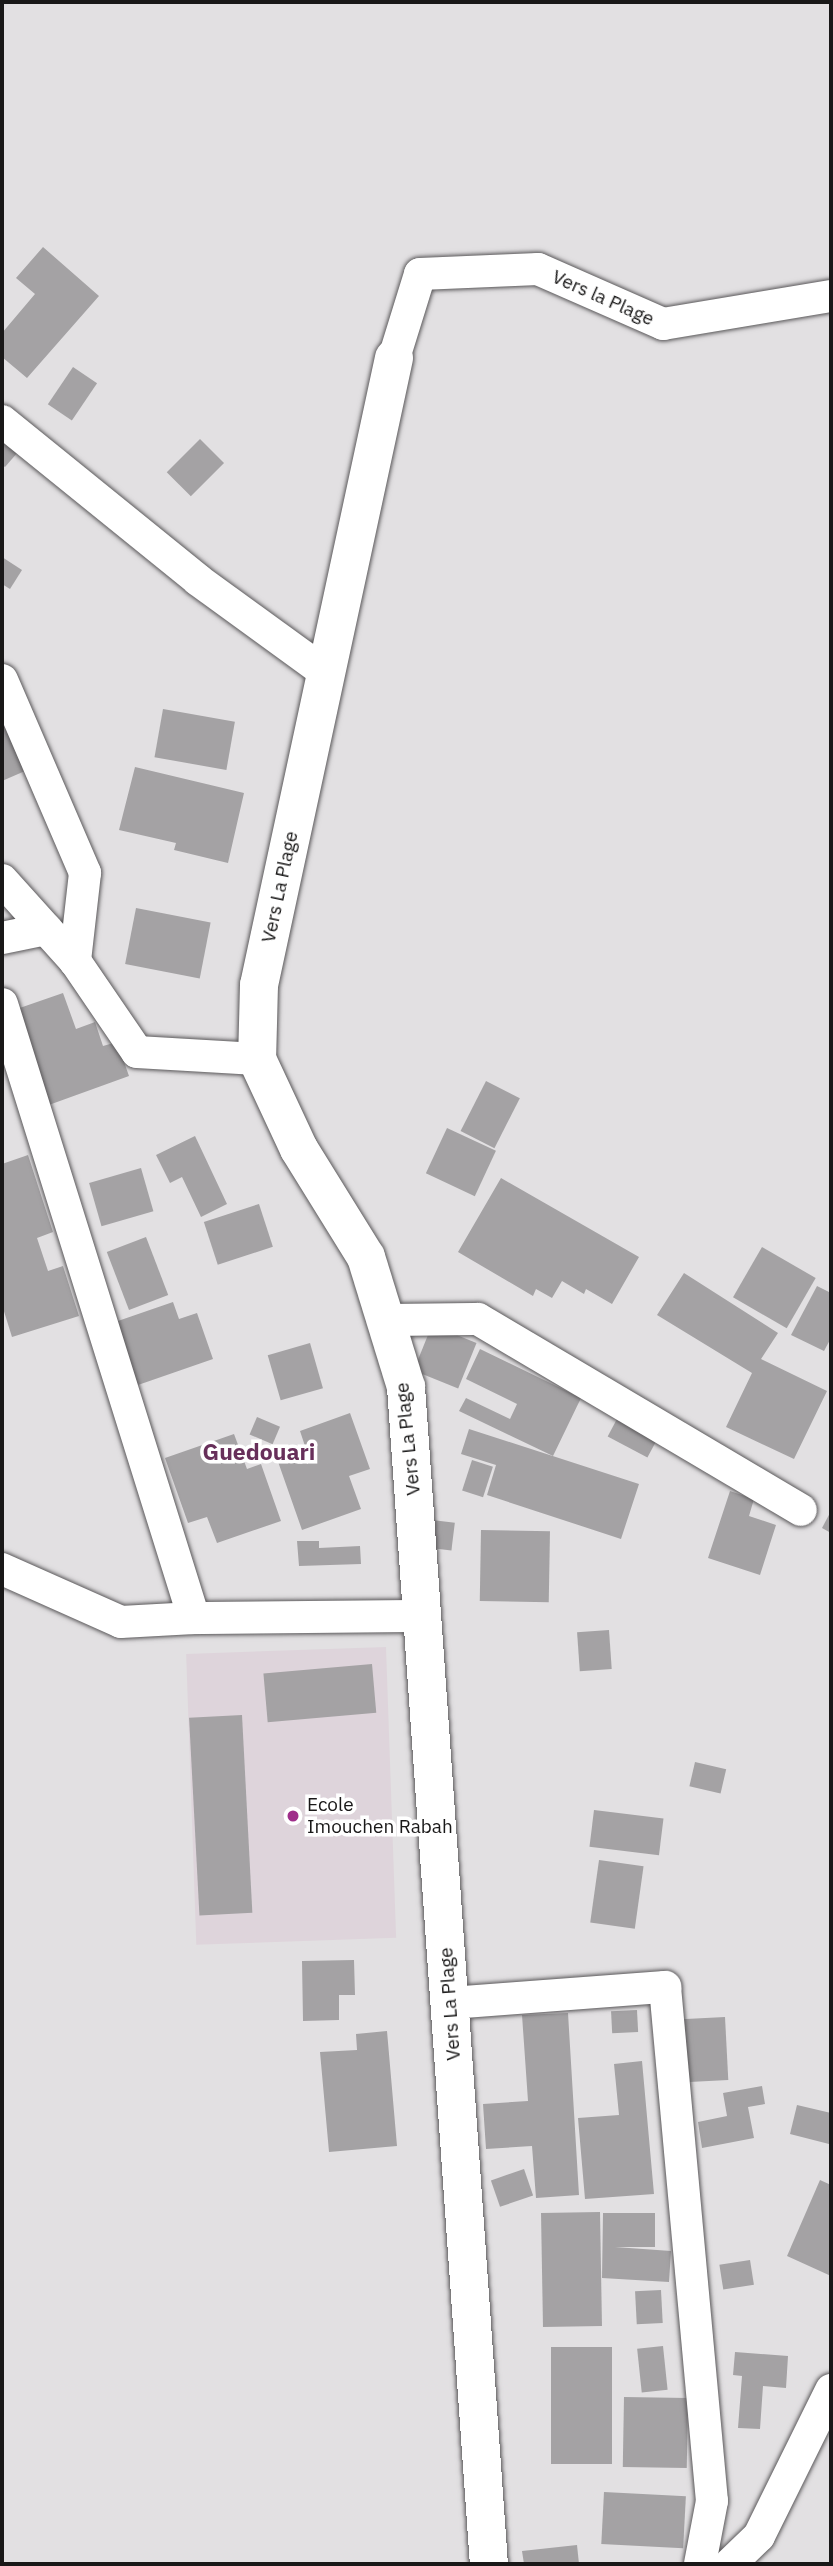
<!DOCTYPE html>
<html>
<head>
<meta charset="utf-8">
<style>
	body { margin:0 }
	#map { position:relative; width:833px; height:2566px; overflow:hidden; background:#e2e0e2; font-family:"IBM Plex Sans",sans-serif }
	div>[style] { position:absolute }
	.built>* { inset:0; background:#ded4db; transform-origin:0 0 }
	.building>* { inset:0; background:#a4a2a4; transform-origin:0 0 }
	.roads { filter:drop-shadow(0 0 2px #5a585a) drop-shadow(0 0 2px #5a585a) }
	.street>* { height:32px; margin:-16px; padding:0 16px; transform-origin:16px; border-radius:16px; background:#fff }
	.secondary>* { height:38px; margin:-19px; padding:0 19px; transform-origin:19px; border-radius:19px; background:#fff }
	.dots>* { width:19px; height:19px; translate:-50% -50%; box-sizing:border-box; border:4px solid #fff; border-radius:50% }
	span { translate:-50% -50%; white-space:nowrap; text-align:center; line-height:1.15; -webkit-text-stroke:7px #fff; paint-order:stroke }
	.street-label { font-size:19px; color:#191818 }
	.poi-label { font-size:19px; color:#191818 }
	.left { translate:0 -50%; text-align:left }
	.quarter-label { font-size:23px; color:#672f5a; font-weight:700 }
	.frame { position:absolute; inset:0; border:4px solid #191818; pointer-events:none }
</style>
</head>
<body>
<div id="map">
	<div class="built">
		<i style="left:386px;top:1647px;width:291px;height:200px;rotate:88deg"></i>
	</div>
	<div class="building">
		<i style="clip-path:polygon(43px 247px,99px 296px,27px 378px,2px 357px,2px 333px,35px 294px,16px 278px)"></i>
		<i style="left:73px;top:367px;width:29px;height:45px;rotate:34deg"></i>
		<i style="clip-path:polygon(2px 438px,18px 452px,5px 467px,2px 465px)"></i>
		<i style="left:200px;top:439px;width:34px;height:47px;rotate:45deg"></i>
		<i style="clip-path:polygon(2px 557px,22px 570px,10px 589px,2px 584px)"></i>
		<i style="left:163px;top:709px;width:73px;height:49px;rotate:10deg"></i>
		<i style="clip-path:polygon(2px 718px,25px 771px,2px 781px)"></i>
		<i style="clip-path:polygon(135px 767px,244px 793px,228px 863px,174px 850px,176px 843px,119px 830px)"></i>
		<i style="left:136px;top:908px;width:76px;height:57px;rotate:11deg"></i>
		<i style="clip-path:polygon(63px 993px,76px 1029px,95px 1022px,103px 1046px,117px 1042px,129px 1076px,46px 1106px,11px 1011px)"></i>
		<i style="left:486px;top:1081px;width:38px;height:56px;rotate:27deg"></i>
		<i style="left:447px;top:1128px;width:54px;height:50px;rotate:25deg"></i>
		<i style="clip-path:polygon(195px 1136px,227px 1204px,201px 1217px,182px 1177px,170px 1183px,156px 1155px)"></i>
		<i style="clip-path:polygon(28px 1155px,53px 1232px,37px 1238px,48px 1271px,63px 1266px,79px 1316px,12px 1337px,2px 1305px,2px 1164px)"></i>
		<i style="left:141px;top:1168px;width:45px;height:54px;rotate:74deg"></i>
		<i style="clip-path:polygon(501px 1178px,639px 1257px,612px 1304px,586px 1289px,584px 1294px,562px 1281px,552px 1298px,536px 1289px,533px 1296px,458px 1252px)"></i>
		<i style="left:259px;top:1204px;width:45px;height:58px;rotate:72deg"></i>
		<i style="left:146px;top:1237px;width:62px;height:42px;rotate:69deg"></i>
		<i style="left:762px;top:1247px;width:62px;height:58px;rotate:30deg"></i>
		<i style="clip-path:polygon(684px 1273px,778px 1333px,761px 1359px,827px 1391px,794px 1459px,726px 1427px,752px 1373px,657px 1315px)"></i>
		<i style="clip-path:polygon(817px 1286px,831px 1293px,831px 1338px,824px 1351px,791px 1335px)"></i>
		<i style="clip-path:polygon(173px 1302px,179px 1319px,197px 1313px,213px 1359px,138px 1385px,115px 1322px)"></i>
		<i style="left:432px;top:1325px;width:48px;height:49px;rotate:22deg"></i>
		<i style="left:310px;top:1343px;width:47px;height:44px;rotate:74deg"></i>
		<i style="clip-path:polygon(480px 1349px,581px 1398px,553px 1456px,459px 1411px,466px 1398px,510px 1419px,517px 1404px,466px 1379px)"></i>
		<i style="clip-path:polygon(350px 1413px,370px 1469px,349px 1476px,361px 1509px,302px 1530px,276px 1456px,305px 1446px,300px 1431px)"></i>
		<i style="left:257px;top:1417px;width:25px;height:19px;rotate:23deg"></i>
		<i style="left:618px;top:1417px;width:45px;height:22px;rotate:28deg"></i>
		<i style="clip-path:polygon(469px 1429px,639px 1484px,621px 1539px,487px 1495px,496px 1465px,461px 1454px)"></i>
		<i style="clip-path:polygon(234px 1434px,247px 1469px,261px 1464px,281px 1521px,217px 1543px,207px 1517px,188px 1523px,165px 1458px)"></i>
		<i style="left:472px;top:1460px;width:22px;height:32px;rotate:18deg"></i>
		<i style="clip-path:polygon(730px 1491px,754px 1499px,749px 1516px,776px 1525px,760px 1575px,708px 1558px)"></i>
		<i style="clip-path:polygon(831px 1511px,831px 1533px,822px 1528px)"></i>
		<i style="left:432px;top:1520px;width:23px;height:28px;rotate:7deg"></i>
		<i style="left:481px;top:1530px;width:69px;height:71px;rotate:1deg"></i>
		<i style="clip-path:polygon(297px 1541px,319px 1541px,319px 1548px,360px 1546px,361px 1564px,299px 1566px)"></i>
		<i style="left:609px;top:1630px;width:39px;height:32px;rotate:86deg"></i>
		<i style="left:372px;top:1664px;width:49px;height:109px;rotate:85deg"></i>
		<i style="left:242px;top:1715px;width:198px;height:53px;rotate:87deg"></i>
		<i style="left:695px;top:1762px;width:32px;height:25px;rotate:13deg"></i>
		<i style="left:594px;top:1810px;width:70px;height:37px;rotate:7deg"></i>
		<i style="left:599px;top:1860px;width:45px;height:63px;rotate:8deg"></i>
		<i style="clip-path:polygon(354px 1960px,355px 1995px,339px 1995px,339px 2020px,303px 2021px,302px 1961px)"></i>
		<i style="left:637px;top:2010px;width:22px;height:26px;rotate:87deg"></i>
		<i style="clip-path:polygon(568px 2013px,579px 2195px,536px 2198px,532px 2146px,486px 2149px,483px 2104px,528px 2101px,522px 2015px)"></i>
		<i style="left:725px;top:2017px;width:63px;height:44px;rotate:87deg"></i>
		<i style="clip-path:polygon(387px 2031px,397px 2146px,329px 2152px,320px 2052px,357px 2050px,356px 2034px)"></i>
		<i style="clip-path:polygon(642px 2061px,654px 2194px,585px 2199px,578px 2118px,619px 2115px,614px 2064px)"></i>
		<i style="clip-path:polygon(762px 2086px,765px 2104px,748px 2107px,754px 2138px,702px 2148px,698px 2122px,727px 2116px,723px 2093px)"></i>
		<i style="clip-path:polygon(797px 2105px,831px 2113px,829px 2144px,790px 2134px)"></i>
		<i style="left:524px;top:2169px;width:28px;height:35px;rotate:71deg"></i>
		<i style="clip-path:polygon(820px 2180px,831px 2185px,831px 2276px,787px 2256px)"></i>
		<i style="left:600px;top:2212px;width:114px;height:59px;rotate:89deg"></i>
		<i style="clip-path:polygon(603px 2213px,655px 2213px,655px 2247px,615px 2247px,671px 2251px,669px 2282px,602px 2278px)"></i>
		<i style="left:750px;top:2260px;width:25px;height:31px;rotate:81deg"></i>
		<i style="left:661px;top:2290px;width:33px;height:26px;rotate:87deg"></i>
		<i style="left:663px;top:2346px;width:44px;height:26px;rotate:84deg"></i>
		<i style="left:551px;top:2347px;width:61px;height:117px"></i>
		<i style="clip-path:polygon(735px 2352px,788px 2356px,786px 2388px,763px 2386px,760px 2429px,738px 2428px,742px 2376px,733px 2375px)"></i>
		<i style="left:624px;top:2397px;width:64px;height:70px;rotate:1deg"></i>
		<i style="left:604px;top:2492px;width:82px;height:52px;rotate:3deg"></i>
		<i style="clip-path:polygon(577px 2545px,579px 2564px,524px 2564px,522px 2551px)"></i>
	</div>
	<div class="roads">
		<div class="street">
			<i style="left:394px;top:358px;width:88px;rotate:-72.8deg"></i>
			<i style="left:420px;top:274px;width:118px;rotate:-2.4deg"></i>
			<i style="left:538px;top:269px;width:137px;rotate:23.7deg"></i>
			<i style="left:663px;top:324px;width:170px;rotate:-9.5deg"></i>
			<i style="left:2px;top:421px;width:252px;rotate:39deg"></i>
			<i style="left:198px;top:580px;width:158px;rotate:36deg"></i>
			<i style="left:2px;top:680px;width:210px;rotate:66.7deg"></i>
			<i style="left:85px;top:873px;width:89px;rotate:96.5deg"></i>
			<i style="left:2px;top:880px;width:109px;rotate:48deg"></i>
			<i style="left:75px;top:961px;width:110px;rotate:55.7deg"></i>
			<i style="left:137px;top:1052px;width:120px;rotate:3.3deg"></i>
			<i style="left:2px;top:938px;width:45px;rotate:-11.6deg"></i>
			<i style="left:2px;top:1004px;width:643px;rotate:72.64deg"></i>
			<i style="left:385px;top:1320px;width:93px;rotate:-0.6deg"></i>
			<i style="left:478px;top:1319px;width:375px;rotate:30.6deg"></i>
			<i style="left:2px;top:1569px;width:130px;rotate:24deg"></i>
			<i style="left:121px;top:1622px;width:73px;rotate:-3.1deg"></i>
			<i style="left:194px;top:1618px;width:228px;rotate:-0.5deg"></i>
			<i style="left:450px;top:2003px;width:216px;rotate:-4.3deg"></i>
			<i style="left:665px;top:1987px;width:516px;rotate:84.78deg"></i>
			<i style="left:712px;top:2501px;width:64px;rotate:100.8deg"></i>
			<i style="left:730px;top:2564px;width:40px;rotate:-44deg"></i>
			<i style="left:759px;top:2536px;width:163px;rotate:-63.7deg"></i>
		</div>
		<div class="secondary">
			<i style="left:394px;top:358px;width:641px;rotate:102.15deg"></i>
			<i style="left:259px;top:985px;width:74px;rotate:91.5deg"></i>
			<i style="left:257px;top:1059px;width:99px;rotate:65deg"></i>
			<i style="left:299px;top:1149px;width:127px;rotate:58.2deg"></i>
			<i style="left:366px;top:1257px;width:136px;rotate:72.9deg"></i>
			<i style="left:406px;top:1387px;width:1180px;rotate:85.97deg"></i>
		</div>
	</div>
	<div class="dots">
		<i style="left:293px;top:1816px;background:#9f2d8a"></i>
	</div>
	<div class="street-label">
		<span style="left:603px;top:298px;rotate:24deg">Vers la Plage</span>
		<span style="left:280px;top:887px;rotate:-78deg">Vers La Plage</span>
		<span style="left:408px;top:1439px;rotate:-96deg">Vers La Plage</span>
		<span style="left:450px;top:2004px;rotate:-94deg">Vers La Plage</span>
	</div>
	<div class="poi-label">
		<span class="left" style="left:307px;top:1816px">Ecole<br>Imouchen Rabah</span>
	</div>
	<div class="quarter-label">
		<span style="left:259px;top:1451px">Guedouari</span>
	</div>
	<div class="frame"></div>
</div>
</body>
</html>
